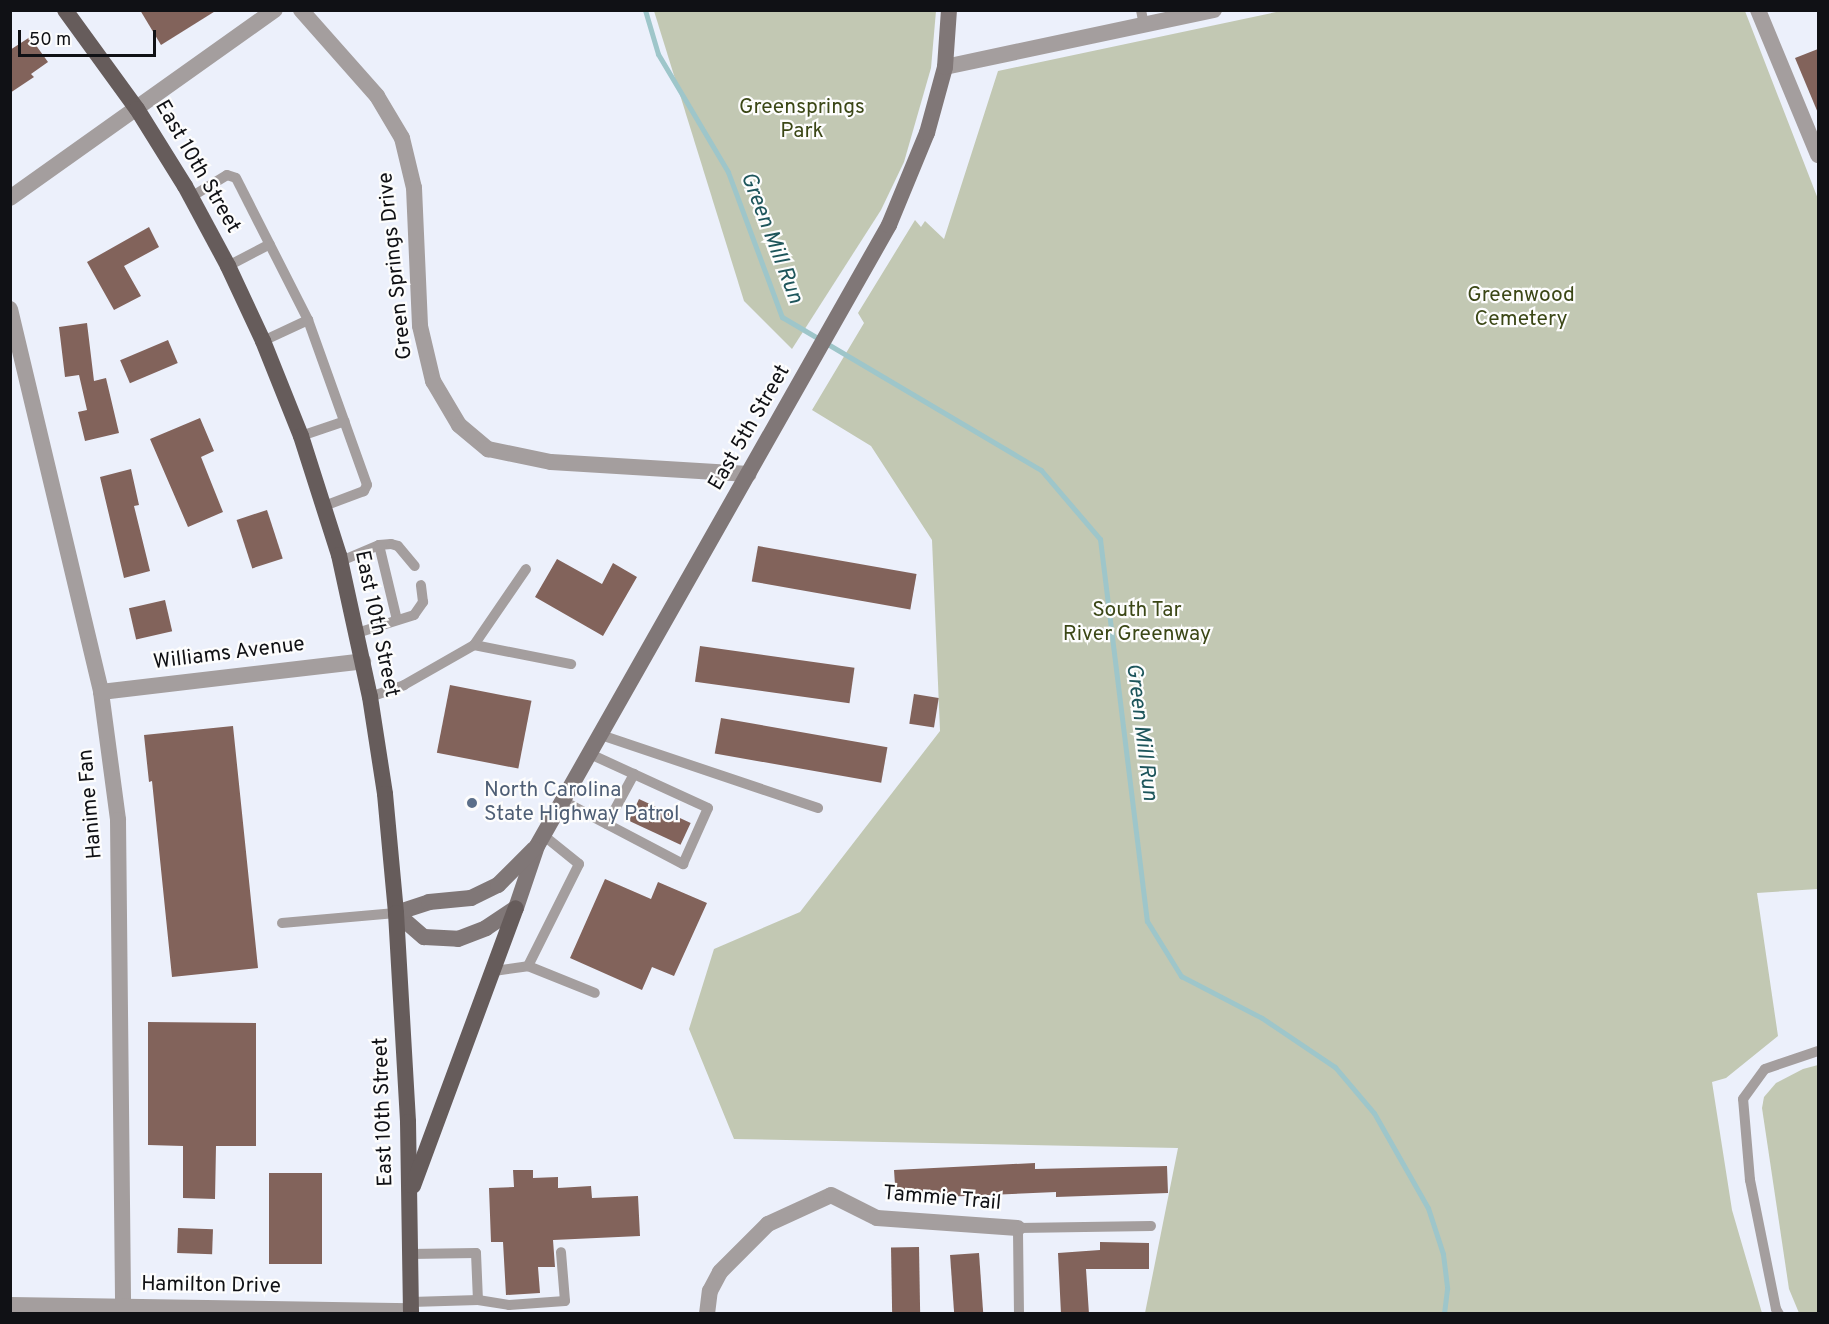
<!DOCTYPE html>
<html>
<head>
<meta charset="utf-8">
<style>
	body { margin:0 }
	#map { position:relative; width:1829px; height:1324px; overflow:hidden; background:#ecf0fb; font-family:Overpass,sans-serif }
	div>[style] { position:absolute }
	.green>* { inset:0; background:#c2c8b3 }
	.stream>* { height:5px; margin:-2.5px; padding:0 2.5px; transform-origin:2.5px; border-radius:2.5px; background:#9ec6ca }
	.building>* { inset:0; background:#82635b; transform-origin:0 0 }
	.service>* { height:10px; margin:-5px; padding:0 5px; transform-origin:5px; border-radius:5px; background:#a49e9e }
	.minor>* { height:16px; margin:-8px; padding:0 8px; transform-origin:8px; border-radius:8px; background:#a49e9e }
	.secondary>* { height:16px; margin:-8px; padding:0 8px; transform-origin:8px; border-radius:8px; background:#807777 }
	.primary>* { height:16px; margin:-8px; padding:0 8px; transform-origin:8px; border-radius:8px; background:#665c5b }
	.dots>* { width:16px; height:16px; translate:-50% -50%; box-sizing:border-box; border:3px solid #fdfdfd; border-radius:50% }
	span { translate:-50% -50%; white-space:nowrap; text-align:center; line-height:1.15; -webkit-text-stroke:4.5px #fdfdfd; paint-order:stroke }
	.park-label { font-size:21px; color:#3b4716 }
	.street-label { font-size:21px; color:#101115 }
	.service-label { font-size:21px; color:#4e5e75 }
	.left { translate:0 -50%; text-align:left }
	.water-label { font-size:22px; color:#1d555b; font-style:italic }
	.frame { position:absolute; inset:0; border:12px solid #101115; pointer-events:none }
	.scale { position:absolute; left:18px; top:30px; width:138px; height:27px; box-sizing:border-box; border:3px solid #101115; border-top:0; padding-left:8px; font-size:18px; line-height:21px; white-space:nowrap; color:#101115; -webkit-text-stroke:4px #fdfdfd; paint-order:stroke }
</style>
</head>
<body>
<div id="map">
	<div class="green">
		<i style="clip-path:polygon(654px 11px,936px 11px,931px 68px,904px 162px,881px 210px,792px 349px,744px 301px)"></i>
		<i style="clip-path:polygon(1281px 11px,1745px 11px,1818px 199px,1818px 889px,1757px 893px,1778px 1036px,1726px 1078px,1712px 1082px,1732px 1210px,1762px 1313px,1145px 1313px,1178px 1148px,734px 1139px,689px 1029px,714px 949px,800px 912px,940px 731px,932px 540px,871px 446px,812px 410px,864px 323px,858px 313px,915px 220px,921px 227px,925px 221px,944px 239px,998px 71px)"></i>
		<i style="clip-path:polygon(1818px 1065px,1818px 1313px,1799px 1313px,1789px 1289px,1762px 1108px,1764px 1097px,1776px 1083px,1803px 1069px)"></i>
	</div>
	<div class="stream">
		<i style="left:645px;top:10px;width:46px;rotate:73.5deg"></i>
		<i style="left:658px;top:54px;width:137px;rotate:59.3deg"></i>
		<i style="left:728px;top:172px;width:155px;rotate:69.6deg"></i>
		<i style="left:782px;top:317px;width:301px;rotate:30.6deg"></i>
		<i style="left:1041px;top:470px;width:91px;rotate:49.5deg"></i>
		<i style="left:1100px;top:539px;width:385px;rotate:83deg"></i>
		<i style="left:1147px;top:921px;width:65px;rotate:58.3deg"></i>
		<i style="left:1181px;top:976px;width:91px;rotate:27.4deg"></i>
		<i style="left:1262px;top:1018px;width:88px;rotate:33.9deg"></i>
		<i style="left:1335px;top:1067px;width:60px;rotate:49.7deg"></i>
		<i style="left:1374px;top:1113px;width:109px;rotate:60.4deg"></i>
		<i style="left:1428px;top:1208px;width:48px;rotate:71.9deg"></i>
		<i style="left:1443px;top:1254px;width:35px;rotate:83deg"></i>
		<i style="left:1447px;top:1289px;width:25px;rotate:97deg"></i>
	</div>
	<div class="building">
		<i style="clip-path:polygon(140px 10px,217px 10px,161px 45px)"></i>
		<i style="clip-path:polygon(30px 37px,48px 62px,31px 74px,34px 77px,10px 93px,10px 50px)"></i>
		<i style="clip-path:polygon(1818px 49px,1818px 113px,1795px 58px)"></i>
		<i style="clip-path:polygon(149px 227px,159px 247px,124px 266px,141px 296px,114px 310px,87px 262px)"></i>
		<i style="clip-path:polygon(87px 323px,94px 381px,106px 378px,119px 433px,85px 441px,78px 412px,87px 410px,79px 375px,65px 377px,59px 327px)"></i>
		<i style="left:168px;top:340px;width:25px;height:52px;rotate:67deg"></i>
		<i style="clip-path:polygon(200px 418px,214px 451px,201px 457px,223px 512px,188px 527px,150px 439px)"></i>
		<i style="clip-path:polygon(131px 469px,139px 505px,134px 506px,150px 571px,124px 578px,100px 477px)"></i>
		<i style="left:267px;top:510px;width:51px;height:32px;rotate:72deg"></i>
		<i style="left:758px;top:546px;width:161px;height:36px;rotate:10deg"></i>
		<i style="clip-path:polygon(557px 559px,602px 584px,613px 563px,637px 577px,603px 636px,535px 597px)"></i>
		<i style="left:165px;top:600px;width:32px;height:37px;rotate:77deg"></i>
		<i style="left:700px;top:646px;width:156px;height:36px;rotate:8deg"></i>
		<i style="left:450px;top:685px;width:83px;height:69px;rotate:11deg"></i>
		<i style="left:914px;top:694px;width:25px;height:30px;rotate:9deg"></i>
		<i style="left:721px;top:718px;width:169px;height:36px;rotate:10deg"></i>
		<i style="clip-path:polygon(233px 726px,258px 968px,172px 977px,152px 781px,149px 782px,144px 735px)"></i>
		<i style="left:639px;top:799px;width:57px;height:24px;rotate:25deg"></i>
		<i style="clip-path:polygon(605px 879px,651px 899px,658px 882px,707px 903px,674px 976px,652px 967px,642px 990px,570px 958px)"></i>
		<i style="clip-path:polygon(148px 1022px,256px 1023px,256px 1146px,216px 1146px,215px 1199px,183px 1198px,183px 1146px,148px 1145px)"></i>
		<i style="clip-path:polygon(1035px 1163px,1035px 1169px,1167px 1166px,1168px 1193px,1056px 1197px,1056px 1192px,896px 1199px,894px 1170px)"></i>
		<i style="clip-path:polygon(513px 1170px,533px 1170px,533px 1178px,558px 1177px,558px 1188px,591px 1186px,592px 1198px,638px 1196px,640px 1236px,553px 1240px,555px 1267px,538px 1267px,540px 1293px,506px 1295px,503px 1242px,491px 1242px,489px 1188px,514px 1187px)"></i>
		<i style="left:269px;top:1173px;width:53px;height:91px"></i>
		<i style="left:178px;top:1228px;width:35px;height:25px;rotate:2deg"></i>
		<i style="clip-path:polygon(1100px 1242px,1149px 1243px,1149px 1269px,1086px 1269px,1089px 1314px,1061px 1314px,1058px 1253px,1100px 1250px)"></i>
		<i style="left:919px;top:1247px;width:67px;height:28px;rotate:89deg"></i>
		<i style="left:979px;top:1253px;width:61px;height:29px;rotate:86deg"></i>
	</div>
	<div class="service">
		<i style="left:1141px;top:10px;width:15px;rotate:79deg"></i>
		<i style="left:191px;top:197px;width:42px;rotate:-31.4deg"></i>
		<i style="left:227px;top:175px;width:9px;rotate:18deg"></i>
		<i style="left:236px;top:178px;width:159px;rotate:63.1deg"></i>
		<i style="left:308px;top:320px;width:175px;rotate:70.3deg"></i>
		<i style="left:367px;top:485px;width:7px;rotate:117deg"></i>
		<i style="left:364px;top:491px;width:43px;rotate:159.4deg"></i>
		<i style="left:228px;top:266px;width:47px;rotate:-27.6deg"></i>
		<i style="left:263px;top:341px;width:50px;rotate:-25deg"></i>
		<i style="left:301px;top:436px;width:46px;rotate:-18.8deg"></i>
		<i style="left:379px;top:545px;width:77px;rotate:76.5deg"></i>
		<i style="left:341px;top:561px;width:41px;rotate:-22.8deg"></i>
		<i style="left:379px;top:545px;width:12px;rotate:-5deg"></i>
		<i style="left:391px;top:544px;width:7px;rotate:16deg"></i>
		<i style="left:398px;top:546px;width:26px;rotate:50deg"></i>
		<i style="left:357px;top:633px;width:60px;rotate:-17.5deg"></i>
		<i style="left:414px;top:615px;width:16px;rotate:-55deg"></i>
		<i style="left:423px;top:602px;width:17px;rotate:-97deg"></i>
		<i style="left:474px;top:645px;width:99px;rotate:11.1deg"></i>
		<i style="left:370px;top:697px;width:36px;rotate:-19deg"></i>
		<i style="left:404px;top:685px;width:81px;rotate:-29.7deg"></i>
		<i style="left:474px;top:645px;width:92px;rotate:-55.6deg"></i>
		<i style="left:601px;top:735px;width:229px;rotate:18.6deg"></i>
		<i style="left:563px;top:801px;width:136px;rotate:27.7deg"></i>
		<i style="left:683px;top:864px;width:61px;rotate:-65.9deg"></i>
		<i style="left:708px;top:808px;width:130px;rotate:-155.4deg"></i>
		<i style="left:607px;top:824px;width:57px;rotate:-61.6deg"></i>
		<i style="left:282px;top:923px;width:114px;rotate:-5deg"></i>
		<i style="left:528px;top:966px;width:114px;rotate:-63.4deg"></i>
		<i style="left:579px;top:864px;width:46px;rotate:-141.1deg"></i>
		<i style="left:494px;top:971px;width:34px;rotate:-8deg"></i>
		<i style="left:528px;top:966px;width:72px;rotate:21.9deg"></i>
		<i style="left:410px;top:1254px;width:66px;rotate:-0.9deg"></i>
		<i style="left:476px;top:1253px;width:47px;rotate:87.6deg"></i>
		<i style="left:478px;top:1300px;width:67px;rotate:178.3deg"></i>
		<i style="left:478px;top:1300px;width:31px;rotate:9deg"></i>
		<i style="left:509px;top:1305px;width:56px;rotate:-4.1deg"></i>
		<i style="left:565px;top:1301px;width:49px;rotate:-94.7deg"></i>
		<i style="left:1019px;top:1314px;width:86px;rotate:-90.7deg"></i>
		<i style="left:1018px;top:1228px;width:133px;rotate:-0.9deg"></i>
		<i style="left:1779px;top:1314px;width:6px;rotate:-121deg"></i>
		<i style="left:1776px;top:1309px;width:132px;rotate:-101.4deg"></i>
		<i style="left:1750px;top:1180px;width:81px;rotate:-94.9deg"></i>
		<i style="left:1743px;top:1099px;width:37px;rotate:-54deg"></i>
		<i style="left:1765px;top:1069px;width:56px;rotate:-18.8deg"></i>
	</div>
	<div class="minor">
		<i style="left:301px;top:10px;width:115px;rotate:48.5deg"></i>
		<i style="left:377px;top:96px;width:49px;rotate:59.2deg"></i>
		<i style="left:402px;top:138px;width:51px;rotate:76.5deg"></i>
		<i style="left:414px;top:188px;width:138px;rotate:87.5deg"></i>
		<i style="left:420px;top:326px;width:57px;rotate:76.7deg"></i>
		<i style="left:433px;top:381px;width:51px;rotate:59.4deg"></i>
		<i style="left:459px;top:425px;width:38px;rotate:40deg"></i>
		<i style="left:488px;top:449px;width:64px;rotate:11.7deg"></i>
		<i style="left:551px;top:462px;width:198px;rotate:3.5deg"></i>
		<i style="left:1758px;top:10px;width:157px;rotate:67.5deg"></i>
		<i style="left:945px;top:67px;width:275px;rotate:-12deg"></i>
		<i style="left:10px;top:198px;width:325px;rotate:-35.4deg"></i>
		<i style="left:10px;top:309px;width:394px;rotate:76.6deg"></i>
		<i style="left:101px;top:692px;width:129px;rotate:82.4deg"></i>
		<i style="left:118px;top:820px;width:487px;rotate:89.4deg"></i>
		<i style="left:101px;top:692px;width:264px;rotate:-6.7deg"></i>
		<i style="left:10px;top:1305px;width:401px;rotate:0.9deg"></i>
		<i style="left:707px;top:1314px;width:23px;rotate:-83deg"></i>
		<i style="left:710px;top:1291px;width:21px;rotate:-62deg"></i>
		<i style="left:720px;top:1272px;width:68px;rotate:-45deg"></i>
		<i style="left:768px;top:1224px;width:69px;rotate:-24.7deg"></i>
		<i style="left:831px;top:1195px;width:51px;rotate:26.6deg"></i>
		<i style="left:877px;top:1218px;width:141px;rotate:4.1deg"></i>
	</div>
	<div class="secondary">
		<i style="left:396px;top:913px;width:37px;rotate:41deg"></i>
		<i style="left:424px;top:937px;width:34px;rotate:3deg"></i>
		<i style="left:458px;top:939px;width:30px;rotate:-21deg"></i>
		<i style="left:486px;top:928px;width:36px;rotate:-34deg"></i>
		<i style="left:516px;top:908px;width:65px;rotate:-71.3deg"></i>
		<i style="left:537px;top:846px;width:714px;rotate:-60.45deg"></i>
		<i style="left:889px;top:225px;width:100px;rotate:-67.6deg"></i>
		<i style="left:927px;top:133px;width:68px;rotate:-74.7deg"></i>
		<i style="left:945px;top:67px;width:57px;rotate:-86deg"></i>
		<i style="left:396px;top:913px;width:35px;rotate:-18deg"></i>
		<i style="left:429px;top:902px;width:42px;rotate:-5.4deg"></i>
		<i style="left:471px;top:898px;width:30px;rotate:-26deg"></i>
		<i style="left:498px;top:885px;width:51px;rotate:-45deg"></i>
	</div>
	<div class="primary">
		<i style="left:65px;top:10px;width:122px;rotate:54deg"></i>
		<i style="left:137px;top:109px;width:91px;rotate:58.1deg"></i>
		<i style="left:185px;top:186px;width:91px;rotate:61.7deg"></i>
		<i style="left:228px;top:266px;width:83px;rotate:65deg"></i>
		<i style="left:263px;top:341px;width:102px;rotate:68.2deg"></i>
		<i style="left:301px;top:436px;width:125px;rotate:72.3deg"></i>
		<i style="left:339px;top:555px;width:145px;rotate:77.7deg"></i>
		<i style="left:370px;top:697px;width:98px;rotate:81.2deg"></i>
		<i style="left:385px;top:794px;width:120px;rotate:84.7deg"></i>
		<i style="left:396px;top:913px;width:209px;rotate:86.7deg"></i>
		<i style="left:408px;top:1122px;width:192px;rotate:89.1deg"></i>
		<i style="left:413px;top:1186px;width:296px;rotate:-69.7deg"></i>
	</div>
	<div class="dots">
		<i style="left:472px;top:803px;background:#5c6f8a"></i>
	</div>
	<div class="park-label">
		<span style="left:802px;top:120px">Greensprings<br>Park</span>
		<span style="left:1521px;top:308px">Greenwood<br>Cemetery</span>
		<span style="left:1137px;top:623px">South Tar<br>River Greenway</span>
	</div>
	<div class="street-label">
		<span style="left:197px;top:167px;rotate:60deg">East 10th Street</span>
		<span style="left:396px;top:266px;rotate:-96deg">Green Springs Drive</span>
		<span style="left:750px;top:428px;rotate:-60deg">East 5th Street</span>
		<span style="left:376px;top:624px;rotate:78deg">East 10th Street</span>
		<span style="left:229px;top:654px;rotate:-7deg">Williams Avenue</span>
		<span style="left:91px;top:804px;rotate:-95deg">Hanime Fan</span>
		<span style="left:384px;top:1112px;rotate:-92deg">East 10th Street</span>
		<span style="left:942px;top:1199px;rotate:5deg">Tammie Trail</span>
		<span style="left:211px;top:1286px;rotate:1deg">Hamilton Drive</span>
	</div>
	<div class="service-label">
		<span class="left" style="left:484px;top:803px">North Carolina<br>State Highway Patrol</span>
	</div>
	<div class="water-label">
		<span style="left:771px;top:238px;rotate:69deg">Green Mill Run</span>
		<span style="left:1141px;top:732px;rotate:83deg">Green Mill Run</span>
	</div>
	<div class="frame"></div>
	<div class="scale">50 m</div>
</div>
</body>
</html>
